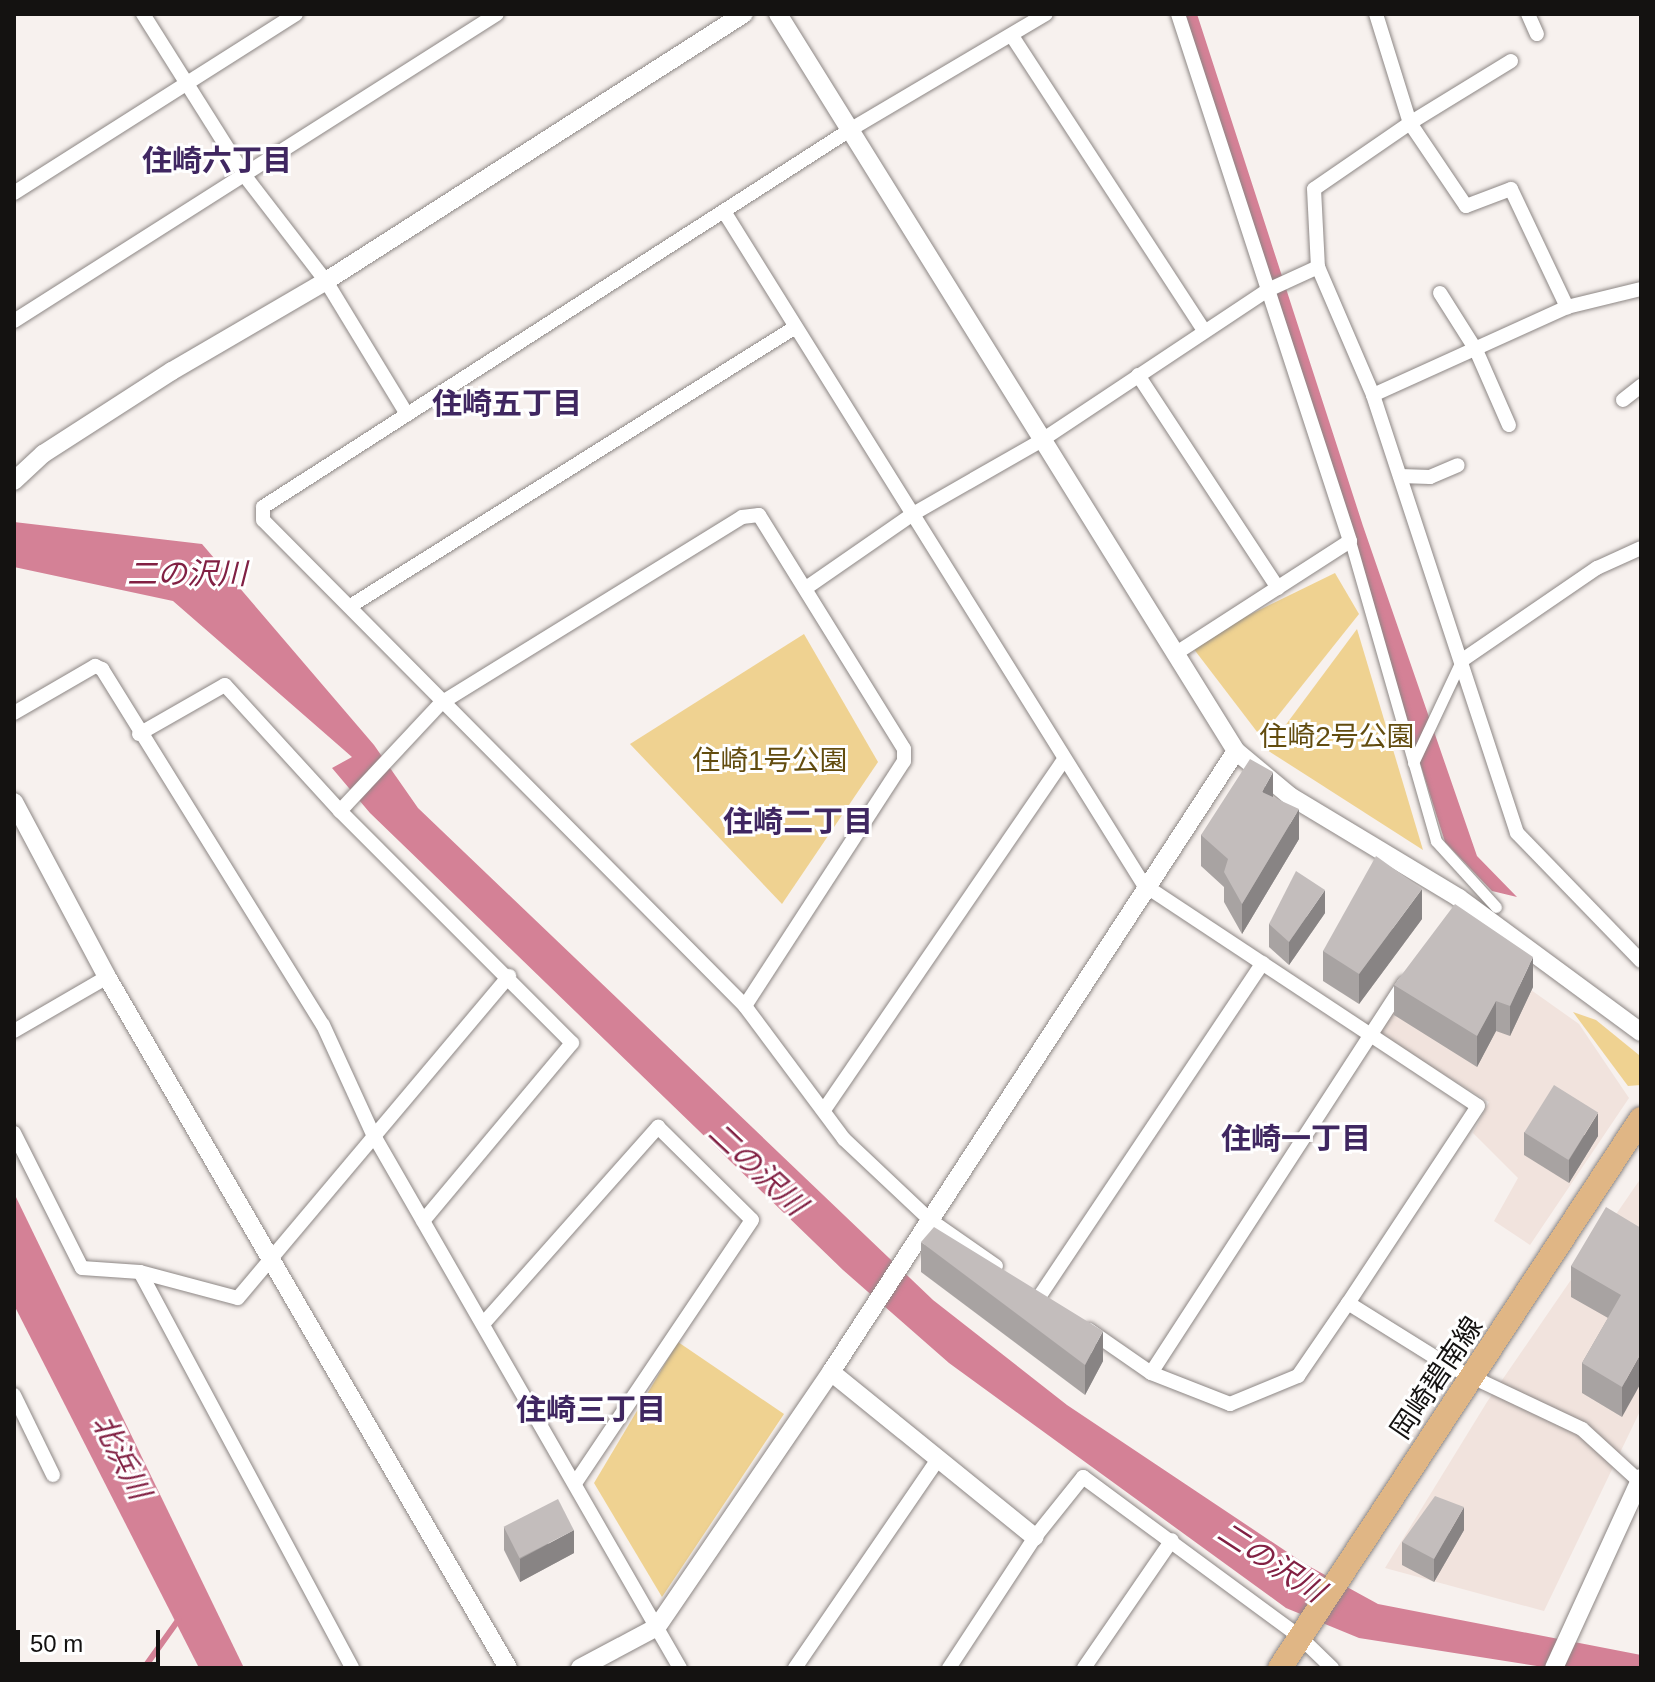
<!DOCTYPE html>
<html>
<head>
<meta charset="utf-8">
<style>
	body { margin:0 }
	#map { position:relative; width:1655px; height:1682px; overflow:hidden; background:#f7f1ee; font-family:Helvetica,"Noto Sans JP",sans-serif }
	div>[style] { position:absolute }
	.built>* { inset:0; background:#f1e3dd }
	.green>* { inset:0; background:#efd291 }
	.water>* { inset:0; background:#d48196 }
	.stream>* { height:6px; margin:-3px; padding:0 3px; transform-origin:3px; border-radius:3px; background:#d48196 }
	.roads { filter:drop-shadow(0 0 2px #8d8785) drop-shadow(0 0 2px #8d8785) }
	.pedestrian>* { height:11px; margin:-5.5px; padding:0 5.5px; transform-origin:5.5px; border-radius:5.5px; background:#fff }
	.minor>* { height:14px; margin:-7px; padding:0 7px; transform-origin:7px; border-radius:7px; background:#fff }
	.tertiary>* { height:18px; margin:-9px; padding:0 9px; transform-origin:9px; border-radius:9px; background:#fff }
	.primary>* { height:24px; margin:-12px; padding:0 12px; transform-origin:12px; border-radius:12px; background:#e0b685 }
	.wall>* { inset:0; background:#a8a3a2 }
	.shaded-wall>* { inset:0; background:#888484 }
	.building>* { inset:0; background:#c3bdbc; transform-origin:0 0 }
	span { translate:-50% -50%; white-space:nowrap; text-align:center; line-height:1.15; -webkit-text-stroke:6px #fff; paint-order:stroke }
	.park-label { font-size:28px; color:#624c0f }
	.street-label { font-size:28px; color:#141211 }
	.neighbourhood-label { font-size:30px; color:#402761; font-weight:700 }
	.water-label { font-size:30px; color:#812043; font-style:italic }
	.frame { position:absolute; inset:0; border:16px solid #141211; pointer-events:none }
	.scale { position:absolute; left:16px; top:1630px; width:144px; height:36px; box-sizing:border-box; border:4px solid #141211; border-top:0; padding-left:10px; font-size:24px; line-height:28px; white-space:nowrap; color:#141211; -webkit-text-stroke:6px #fff; paint-order:stroke }
</style>
</head>
<body>
<div id="map">
	<div class="built">
		<i style="clip-path:polygon(1448px 931px,1579px 1024px,1629px 1098px,1530px 1245px,1494px 1221px,1518px 1178px,1473px 1133px,1489px 1102px,1375px 1032px)"></i>
		<i style="clip-path:polygon(1641px 1178px,1641px 1409px,1544px 1611px,1385px 1568px,1487px 1402px)"></i>
	</div>
	<div class="green">
		<i style="clip-path:polygon(1335px 573px,1359px 614px,1261px 737px,1190px 644px)"></i>
		<i style="clip-path:polygon(1357px 629px,1423px 850px,1267px 750px)"></i>
		<i style="clip-path:polygon(804px 634px,878px 762px,782px 904px,630px 744px)"></i>
		<i style="clip-path:polygon(1573px 1012px,1596px 1020px,1639px 1055px,1641px 1085px,1628px 1086px)"></i>
		<i style="clip-path:polygon(678px 1342px,784px 1414px,662px 1597px,594px 1483px)"></i>
	</div>
	<div class="water">
		<i style="clip-path:polygon(1184px 14px,1197px 14px,1363px 526px,1477px 856px,1517px 897px,1492px 891px,1445px 842px)"></i>
		<i style="clip-path:polygon(14px 522px,202px 544px,374px 745px,418px 808px,933px 1300px,1067px 1405px,1305px 1564px,1378px 1604px,1641px 1655px,1641px 1668px,1550px 1668px,1359px 1638px,1286px 1608px,949px 1363px,843px 1270px,370px 813px,332px 768px,352px 757px,173px 601px,14px 567px)"></i>
		<i style="clip-path:polygon(14px 1193px,244px 1668px,199px 1668px,14px 1305px)"></i>
	</div>
	<div class="stream">
		<i style="left:144px;top:1668px;width:60px;rotate:-54.5deg"></i>
	</div>
	<div class="roads">
		<div class="pedestrian">
			<i style="left:1350px;top:541px;width:312px;rotate:74deg"></i>
			<i style="left:1436px;top:841px;width:89px;rotate:47.7deg"></i>
			<i style="left:1413px;top:763px;width:113px;rotate:-64.8deg"></i>
		</div>
		<div class="minor">
			<i style="left:143px;top:14px;width:191px;rotate:57.8deg"></i>
			<i style="left:245px;top:176px;width:133px;rotate:52.4deg"></i>
			<i style="left:326px;top:281px;width:156px;rotate:58.7deg"></i>
			<i style="left:1178px;top:14px;width:554px;rotate:71.92deg"></i>
			<i style="left:1350px;top:541px;width:205px;rotate:147.2deg"></i>
			<i style="left:1376px;top:14px;width:114px;rotate:72.7deg"></i>
			<i style="left:1410px;top:123px;width:116px;rotate:145.5deg"></i>
			<i style="left:1314px;top:189px;width:78px;rotate:87.1deg"></i>
			<i style="left:1318px;top:267px;width:139px;rotate:66.7deg"></i>
			<i style="left:1373px;top:395px;width:461px;rotate:71.8deg"></i>
			<i style="left:1517px;top:833px;width:178px;rotate:45.9deg"></i>
			<i style="left:1528px;top:14px;width:22px;rotate:66deg"></i>
			<i style="left:1012px;top:36px;width:352px;rotate:56.9deg"></i>
			<i style="left:1511px;top:61px;width:119px;rotate:148.5deg"></i>
			<i style="left:1410px;top:123px;width:100px;rotate:56deg"></i>
			<i style="left:1466px;top:206px;width:48px;rotate:-20.7deg"></i>
			<i style="left:1511px;top:189px;width:131px;rotate:64.6deg"></i>
			<i style="left:14px;top:193px;width:334px;rotate:-32.4deg"></i>
			<i style="left:725px;top:213px;width:792px;rotate:58.06deg"></i>
			<i style="left:1144px;top:885px;width:400px;rotate:33.5deg"></i>
			<i style="left:1478px;top:1106px;width:236px;rotate:123.4deg"></i>
			<i style="left:1348px;top:1303px;width:119px;rotate:32deg"></i>
			<i style="left:1449px;top:1366px;width:147px;rotate:25.3deg"></i>
			<i style="left:1582px;top:1429px;width:77px;rotate:42.4deg"></i>
			<i style="left:1440px;top:293px;width:67px;rotate:57.7deg"></i>
			<i style="left:1476px;top:350px;width:82px;rotate:66.3deg"></i>
			<i style="left:14px;top:321px;width:572px;rotate:-32.44deg"></i>
			<i style="left:1138px;top:375px;width:255px;rotate:56.7deg"></i>
			<i style="left:1373px;top:395px;width:213px;rotate:-24.4deg"></i>
			<i style="left:1567px;top:307px;width:76px;rotate:-13.7deg"></i>
			<i style="left:1623px;top:400px;width:23px;rotate:-38deg"></i>
			<i style="left:1400px;top:476px;width:30px;rotate:2deg"></i>
			<i style="left:1430px;top:477px;width:30px;rotate:-23deg"></i>
			<i style="left:806px;top:588px;width:130px;rotate:-34.7deg"></i>
			<i style="left:913px;top:514px;width:149px;rotate:-29.8deg"></i>
			<i style="left:1042px;top:440px;width:271px;rotate:-33.6deg"></i>
			<i style="left:1268px;top:290px;width:55px;rotate:-24.7deg"></i>
			<i style="left:352px;top:605px;width:522px;rotate:-32.08deg"></i>
			<i style="left:1461px;top:661px;width:165px;rotate:-34.4deg"></i>
			<i style="left:1597px;top:568px;width:48px;rotate:-24.4deg"></i>
			<i style="left:14px;top:713px;width:94px;rotate:-30.1deg"></i>
			<i style="left:95px;top:666px;width:8px;rotate:23deg"></i>
			<i style="left:102px;top:669px;width:419px;rotate:58.2deg"></i>
			<i style="left:323px;top:1025px;width:120px;rotate:65.4deg"></i>
			<i style="left:373px;top:1134px;width:616px;rotate:60.11deg"></i>
			<i style="left:139px;top:734px;width:99px;rotate:-29.7deg"></i>
			<i style="left:225px;top:685px;width:171px;rotate:47.6deg"></i>
			<i style="left:340px;top:811px;width:328px;rotate:45deg"></i>
			<i style="left:572px;top:1043px;width:232px;rotate:129.9deg"></i>
			<i style="left:340px;top:811px;width:148px;rotate:-46.9deg"></i>
			<i style="left:441px;top:703px;width:354px;rotate:-31.7deg"></i>
			<i style="left:742px;top:517px;width:17px;rotate:-7deg"></i>
			<i style="left:759px;top:515px;width:275px;rotate:58.2deg"></i>
			<i style="left:904px;top:749px;width:12px;rotate:90deg"></i>
			<i style="left:904px;top:761px;width:292px;rotate:123deg"></i>
			<i style="left:14px;top:1031px;width:108px;rotate:-30.1deg"></i>
			<i style="left:824px;top:1110px;width:424px;rotate:-55.6deg"></i>
			<i style="left:14px;top:1133px;width:151px;rotate:63.3deg"></i>
			<i style="left:82px;top:1268px;width:58px;rotate:3.9deg"></i>
			<i style="left:140px;top:1272px;width:449px;rotate:61.8deg"></i>
			<i style="left:996px;top:1266px;width:80px;rotate:-145.1deg"></i>
			<i style="left:930px;top:1220px;width:118px;rotate:-136.7deg"></i>
			<i style="left:844px;top:1139px;width:166px;rotate:-126.7deg"></i>
			<i style="left:745px;top:1006px;width:684px;rotate:-134.76deg"></i>
			<i style="left:263px;top:520px;width:13px;rotate:-90deg"></i>
			<i style="left:263px;top:507px;width:701px;rotate:-32.72deg"></i>
			<i style="left:853px;top:128px;width:224px;rotate:-30.6deg"></i>
			<i style="left:140px;top:1272px;width:101px;rotate:14.9deg"></i>
			<i style="left:238px;top:1298px;width:421px;rotate:-49.9deg"></i>
			<i style="left:1039px;top:1297px;width:402px;rotate:-56.2deg"></i>
			<i style="left:483px;top:1324px;width:264px;rotate:-48.4deg"></i>
			<i style="left:658px;top:1127px;width:132px;rotate:44.7deg"></i>
			<i style="left:752px;top:1220px;width:317px;rotate:123.9deg"></i>
			<i style="left:1089px;top:1330px;width:75px;rotate:34.7deg"></i>
			<i style="left:1151px;top:1373px;width:465px;rotate:-57deg"></i>
			<i style="left:1151px;top:1373px;width:85px;rotate:21.4deg"></i>
			<i style="left:1230px;top:1404px;width:74px;rotate:-22.4deg"></i>
			<i style="left:1298px;top:1376px;width:88px;rotate:-55.6deg"></i>
			<i style="left:14px;top:1395px;width:89px;rotate:64deg"></i>
			<i style="left:795px;top:1668px;width:253px;rotate:-55.6deg"></i>
			<i style="left:949px;top:1668px;width:157px;rotate:-56.7deg"></i>
			<i style="left:1035px;top:1537px;width:77px;rotate:-51.3deg"></i>
			<i style="left:1083px;top:1477px;width:270px;rotate:36.4deg"></i>
			<i style="left:1300px;top:1637px;width:45px;rotate:44.1deg"></i>
			<i style="left:1084px;top:1668px;width:155px;rotate:-55.5deg"></i>
		</div>
		<div class="tertiary">
			<i style="left:778px;top:14px;width:868px;rotate:58.14deg"></i>
			<i style="left:1236px;top:751px;width:70px;rotate:39.8deg"></i>
			<i style="left:1290px;top:796px;width:197px;rotate:31.1deg"></i>
			<i style="left:1459px;top:898px;width:226px;rotate:36.4deg"></i>
			<i style="left:14px;top:481px;width:40px;rotate:-43deg"></i>
			<i style="left:43px;top:454px;width:153px;rotate:-32.8deg"></i>
			<i style="left:172px;top:371px;width:178px;rotate:-30.3deg"></i>
			<i style="left:326px;top:281px;width:496px;rotate:-32.6deg"></i>
			<i style="left:14px;top:802px;width:198px;rotate:62deg"></i>
			<i style="left:107px;top:977px;width:799px;rotate:59.87deg"></i>
			<i style="left:831px;top:1372px;width:262px;rotate:39deg"></i>
			<i style="left:580px;top:1668px;width:87px;rotate:-28deg"></i>
			<i style="left:657px;top:1627px;width:309px;rotate:-55.7deg"></i>
			<i style="left:831px;top:1372px;width:741px;rotate:-56.89deg"></i>
			<i style="left:1554px;top:1668px;width:209px;rotate:-65.4deg"></i>
		</div>
		<div class="primary">
			<i style="left:1280px;top:1668px;width:657px;rotate:-56.67deg"></i>
		</div>
	</div>
	<div class="wall">
		<i style="clip-path:polygon(1273px 797px,1299px 839px,1242px 934px,1224px 902px,1224px 887px,1201px 866px,1201px 835px)"></i>
		<i style="clip-path:polygon(1325px 913px,1289px 965px,1269px 947px,1269px 924px)"></i>
		<i style="clip-path:polygon(1422px 919px,1359px 1004px,1323px 981px,1323px 951px)"></i>
		<i style="clip-path:polygon(1394px 985px,1533px 987px,1510px 1036px,1496px 1031px,1477px 1067px,1394px 1015px)"></i>
		<i style="clip-path:polygon(1524px 1132px,1598px 1136px,1569px 1183px,1524px 1155px)"></i>
		<i style="clip-path:polygon(1641px 1228px,1622px 1417px,1582px 1393px,1582px 1363px,1608px 1318px,1571px 1297px,1571px 1266px)"></i>
		<i style="clip-path:polygon(921px 1242px,1103px 1361px,1085px 1395px,921px 1272px)"></i>
		<i style="clip-path:polygon(504px 1527px,574px 1553px,520px 1582px,504px 1550px)"></i>
		<i style="clip-path:polygon(1464px 1530px,1434px 1582px,1402px 1565px,1402px 1542px)"></i>
	</div>
	<div class="shaded-wall">
		<i style="clip-path:polygon(1273px 772px,1273px 803px,1262px 792px)"></i>
		<i style="clip-path:polygon(1299px 809px,1299px 839px,1242px 934px,1242px 904px)"></i>
		<i style="clip-path:polygon(1422px 889px,1422px 919px,1359px 1004px,1359px 974px)"></i>
		<i style="clip-path:polygon(1325px 890px,1325px 913px,1289px 965px,1289px 942px)"></i>
		<i style="clip-path:polygon(1533px 957px,1533px 987px,1510px 1036px,1510px 1006px)"></i>
		<i style="clip-path:polygon(1496px 1001px,1496px 1031px,1477px 1067px,1477px 1036px)"></i>
		<i style="clip-path:polygon(1598px 1113px,1598px 1136px,1569px 1183px,1569px 1160px)"></i>
		<i style="clip-path:polygon(1103px 1331px,1103px 1361px,1085px 1395px,1085px 1365px)"></i>
		<i style="clip-path:polygon(1641px 1353px,1641px 1383px,1622px 1417px,1622px 1387px)"></i>
		<i style="clip-path:polygon(1464px 1507px,1464px 1530px,1434px 1582px,1434px 1559px)"></i>
		<i style="clip-path:polygon(574px 1530px,574px 1553px,520px 1582px,520px 1559px)"></i>
	</div>
	<div class="building">
		<i style="clip-path:polygon(1250px 759px,1273px 772px,1262px 792px,1299px 809px,1242px 904px,1224px 872px,1228px 859px,1201px 835px)"></i>
		<i style="clip-path:polygon(1376px 856px,1422px 889px,1359px 974px,1323px 951px)"></i>
		<i style="clip-path:polygon(1296px 871px,1325px 890px,1289px 942px,1269px 924px)"></i>
		<i style="clip-path:polygon(1455px 904px,1533px 957px,1510px 1006px,1496px 1001px,1477px 1036px,1394px 985px)"></i>
		<i style="left:1554px;top:1085px;width:52px;height:56px;rotate:32deg"></i>
		<i style="clip-path:polygon(1606px 1207px,1641px 1228px,1641px 1353px,1622px 1387px,1582px 1363px,1621px 1295px,1571px 1266px)"></i>
		<i style="clip-path:polygon(934px 1227px,1103px 1331px,1085px 1365px,921px 1242px)"></i>
		<i style="clip-path:polygon(1435px 1496px,1464px 1507px,1434px 1559px,1402px 1542px)"></i>
		<i style="left:558px;top:1499px;width:35px;height:61px;rotate:63deg"></i>
	</div>
	<div class="park-label">
		<span style="left:1337px;top:737px">住崎2号公園</span>
		<span style="left:770px;top:761px">住崎1号公園</span>
	</div>
	<div class="street-label">
		<span style="left:1437px;top:1378px;rotate:-56deg">岡崎碧南線</span>
	</div>
	<div class="neighbourhood-label">
		<span style="left:217px;top:161px">住崎六丁目</span>
		<span style="left:507px;top:404px">住崎五丁目</span>
		<span style="left:798px;top:822px">住崎二丁目</span>
		<span style="left:1296px;top:1139px">住崎一丁目</span>
		<span style="left:591px;top:1410px">住崎三丁目</span>
	</div>
	<div class="water-label">
		<span style="left:187px;top:574px">二の沢川</span>
		<span style="left:757px;top:1169px;rotate:43deg">二の沢川</span>
		<span style="left:121px;top:1457px;rotate:63deg">北浜川</span>
		<span style="left:1271px;top:1562px;rotate:33deg">二の沢川</span>
	</div>
	<div class="frame"></div>
	<div class="scale">50 m</div>
</div>
</body>
</html>
